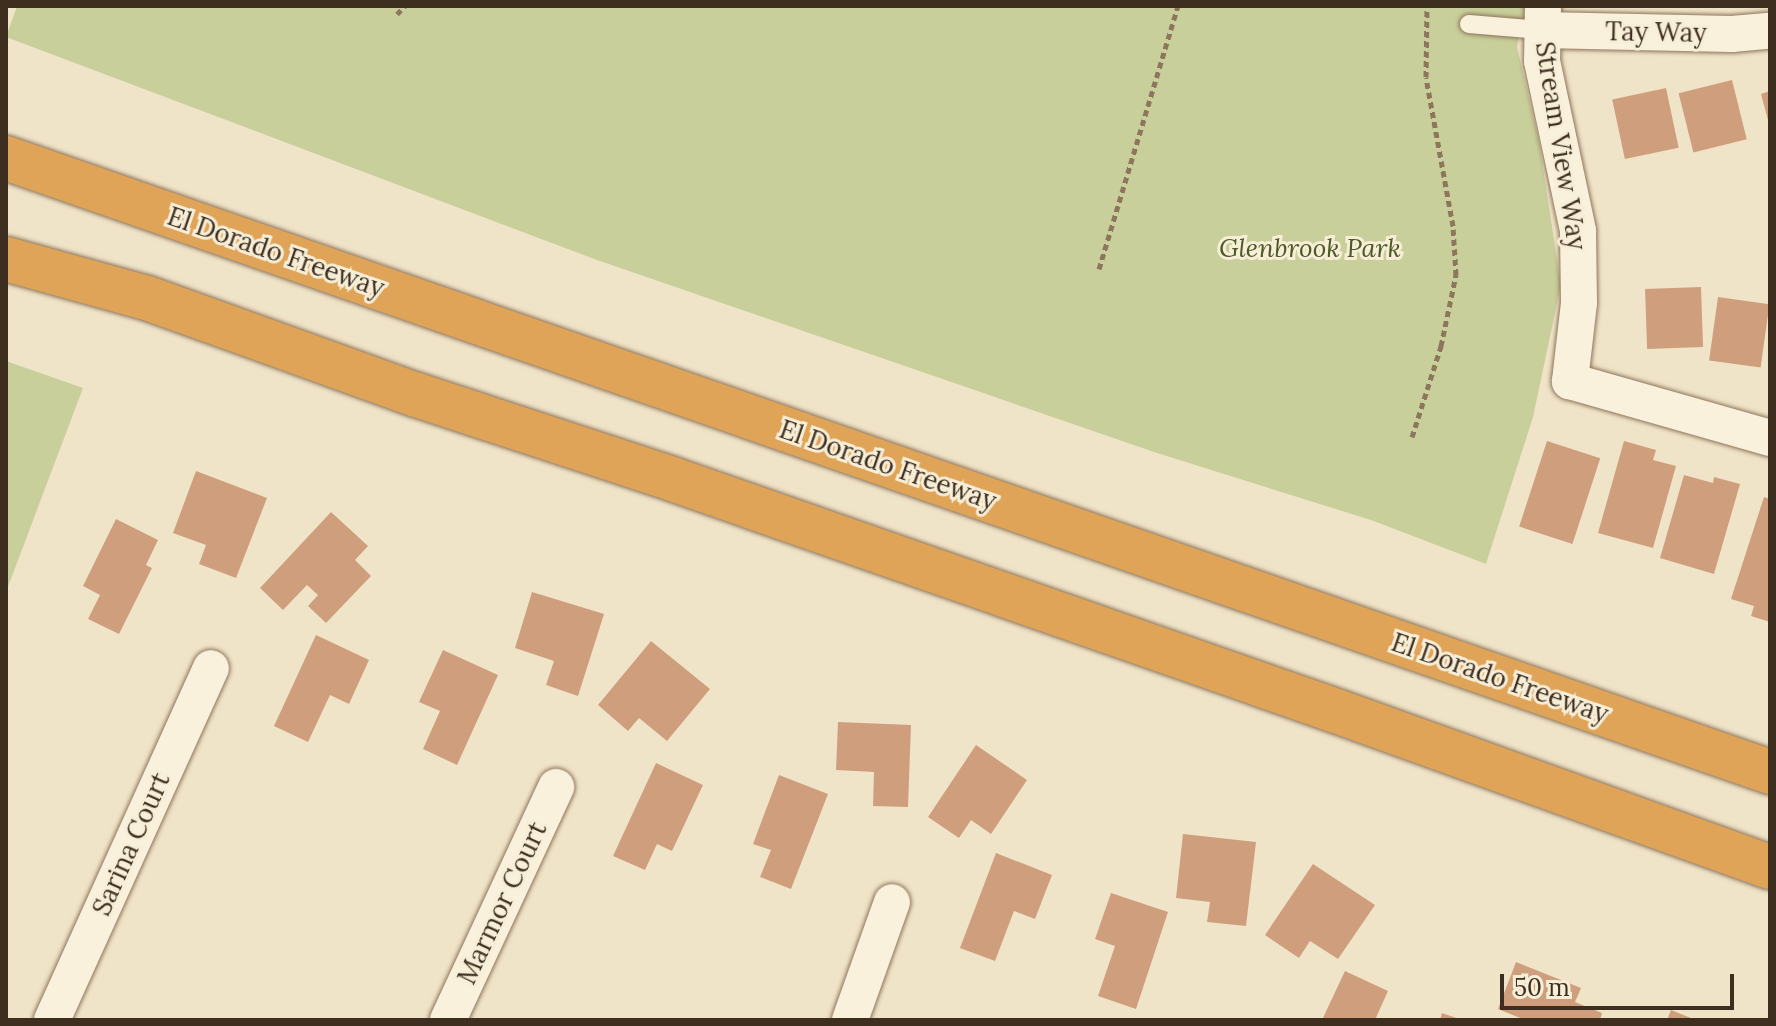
<!DOCTYPE html>
<html>
<head>
<meta charset="utf-8">
<style>
	body { margin:0 }
	#map { position:relative; width:1776px; height:1026px; overflow:hidden; background:#f0e4c8; font-family:Lora,serif }
	div>[style] { position:absolute }
	.green>* { inset:0; background:#c9cf9b }
	.building>* { inset:0; background:#cf9f7d; transform-origin:0 0 }
	.path>* { height:5px; margin-top:-2.5px; transform-origin:0; background:repeating-linear-gradient(90deg,#8d765c 0 6px,transparent 0 10px) }
	.roads { filter:drop-shadow(0 0 2px #8d765c) drop-shadow(0 0 2px #8d765c) }
	.lane>* { height:18px; margin:-9px; padding:0 9px; transform-origin:9px; border-radius:9px; background:#faf1dc }
	.street>* { height:36px; margin:-18px; padding:0 18px; transform-origin:18px; border-radius:18px; background:#faf1dc }
	.highway>* { height:44px; margin:-22px; padding:0 22px; transform-origin:22px; border-radius:22px; background:#e0a458 }
	span { translate:-50% -50%; white-space:nowrap; text-align:center; line-height:1.15; -webkit-text-stroke:6px #f7eed8; paint-order:stroke }
	.street-label { font-size:26px; color:#3d2e20 }
	.park-label { font-size:26px; color:#4d5a26; font-style:italic }
	.frame { position:absolute; inset:0; border:8px solid #3d2e20; pointer-events:none }
	.scale { position:absolute; left:1500px; top:974px; width:234px; height:36px; box-sizing:border-box; border:4px solid #3d2e20; border-top:0; padding-left:10px; font-size:24px; line-height:28px; white-space:nowrap; color:#3d2e20; -webkit-text-stroke:6px #f7eed8; paint-order:stroke }
</style>
</head>
<body>
<div id="map">
	<div class="green">
		<i style="clip-path:polygon(17px 6px,1526px 6px,1517px 47px,1539px 142px,1561px 285px,1533px 417px,1486px 564px,1371px 520px,1157px 453px,597px 260px,6px 37px)"></i>
		<i style="clip-path:polygon(6px 361px,83px 388px,6px 592px)"></i>
	</div>
	<div class="building">
		<i style="left:1732px;top:80px;width:61px;height:55px;rotate:76deg"></i>
		<i style="left:1666px;top:88px;width:61px;height:55px;rotate:78deg"></i>
		<i style="clip-path:polygon(1770px 91px,1770px 124px,1769px 124px,1761px 94px)"></i>
		<i style="left:1701px;top:287px;width:60px;height:56px;rotate:88deg"></i>
		<i style="left:1718px;top:297px;width:52px;height:64px;rotate:8deg"></i>
		<i style="left:1547px;top:441px;width:56px;height:90px;rotate:18deg"></i>
		<i style="clip-path:polygon(1624px 441px,1656px 450px,1653px 460px,1676px 466px,1653px 548px,1598px 533px)"></i>
		<i style="clip-path:polygon(196px 471px,267px 498px,236px 578px,199px 564px,206px 545px,173px 533px)"></i>
		<i style="clip-path:polygon(1684px 475px,1713px 483px,1714px 477px,1740px 484px,1714px 574px,1660px 558px)"></i>
		<i style="clip-path:polygon(1764px 497px,1770px 499px,1770px 622px,1751px 616px,1754px 606px,1731px 599px)"></i>
		<i style="clip-path:polygon(331px 512px,368px 546px,355px 560px,371px 576px,326px 623px,308px 606px,318px 595px,307px 585px,283px 610px,260px 588px)"></i>
		<i style="clip-path:polygon(116px 519px,158px 540px,146px 565px,152px 568px,119px 634px,88px 619px,100px 595px,83px 586px)"></i>
		<i style="clip-path:polygon(532px 592px,604px 614px,578px 696px,546px 685px,554px 661px,515px 648px)"></i>
		<i style="clip-path:polygon(316px 635px,369px 660px,349px 704px,330px 695px,308px 742px,274px 726px)"></i>
		<i style="clip-path:polygon(651px 641px,710px 689px,667px 741px,639px 718px,628px 731px,598px 705px)"></i>
		<i style="clip-path:polygon(443px 650px,498px 675px,457px 765px,423px 749px,440px 711px,419px 702px)"></i>
		<i style="clip-path:polygon(838px 722px,911px 725px,908px 807px,873px 806px,874px 772px,836px 770px)"></i>
		<i style="clip-path:polygon(976px 745px,1027px 780px,991px 834px,971px 820px,959px 838px,928px 817px)"></i>
		<i style="clip-path:polygon(656px 763px,703px 785px,672px 851px,657px 844px,645px 870px,613px 856px)"></i>
		<i style="clip-path:polygon(779px 775px,828px 794px,791px 889px,760px 877px,771px 850px,753px 844px)"></i>
		<i style="clip-path:polygon(1183px 834px,1256px 842px,1246px 926px,1207px 922px,1210px 902px,1176px 898px)"></i>
		<i style="clip-path:polygon(996px 853px,1052px 875px,1035px 919px,1014px 911px,995px 961px,960px 948px)"></i>
		<i style="clip-path:polygon(1313px 864px,1375px 905px,1338px 959px,1310px 941px,1299px 958px,1265px 935px)"></i>
		<i style="clip-path:polygon(1111px 893px,1168px 912px,1136px 1009px,1098px 996px,1115px 946px,1095px 939px)"></i>
		<i style="clip-path:polygon(1516px 962px,1581px 988px,1575px 1002px,1602px 1013px,1600px 1020px,1525px 1020px,1498px 1009px)"></i>
		<i style="clip-path:polygon(1345px 971px,1388px 991px,1375px 1020px,1322px 1020px)"></i>
		<i style="clip-path:polygon(1671px 1010px,1696px 1020px,1667px 1020px)"></i>
		<i style="clip-path:polygon(1442px 1013px,1462px 1020px,1440px 1020px)"></i>
	</div>
	<div class="path">
		<i style="left:397px;top:14px;width:11px;rotate:-45deg"></i>
		<i style="left:1099px;top:269px;width:275px;rotate:-73.3deg"></i>
		<i style="left:1412px;top:437px;width:96px;rotate:-72.3deg"></i>
		<i style="left:1441px;top:346px;width:73px;rotate:-78.1deg"></i>
		<i style="left:1456px;top:275px;width:49px;rotate:-93.5deg"></i>
		<i style="left:1453px;top:226px;width:151px;rotate:-100.3deg"></i>
		<i style="left:1426px;top:77px;width:71px;rotate:-89.2deg"></i>
	</div>
	<div class="roads">
		<div class="lane">
			<i style="left:1469px;top:24px;width:72px;rotate:4.8deg"></i>
		</div>
		<div class="street">
			<i style="left:1543px;top:6px;width:55px;rotate:91deg"></i>
			<i style="left:1542px;top:61px;width:174px;rotate:78deg"></i>
			<i style="left:1578px;top:231px;width:72px;rotate:89.2deg"></i>
			<i style="left:1579px;top:303px;width:79px;rotate:96.6deg"></i>
			<i style="left:1570px;top:381px;width:208px;rotate:15.9deg"></i>
			<i style="left:1541px;top:30px;width:191px;rotate:1.2deg"></i>
			<i style="left:1732px;top:34px;width:38px;rotate:-5deg"></i>
			<i style="left:52px;top:1020px;width:386px;rotate:-65.7deg"></i>
			<i style="left:448px;top:1020px;width:257px;rotate:-65.1deg"></i>
			<i style="left:850px;top:1020px;width:125px;rotate:-70.4deg"></i>
		</div>
		<div class="highway">
			<i style="left:6px;top:158px;width:1868px;rotate:19.19deg"></i>
			<i style="left:6px;top:259px;width:146px;rotate:15.5deg"></i>
			<i style="left:147px;top:298px;width:287px;rotate:19.8deg"></i>
			<i style="left:417px;top:395px;width:272px;rotate:18.2deg"></i>
			<i style="left:675px;top:480px;width:703px;rotate:19.26deg"></i>
			<i style="left:1339px;top:712px;width:458px;rotate:19.8deg"></i>
		</div>
	</div>
	<div class="street-label">
		<span style="left:1656px;top:32px;rotate:1deg">Tay Way</span>
		<span style="left:1561px;top:146px;rotate:81deg">Stream View Way</span>
		<span style="left:276px;top:252px;rotate:19deg">El Dorado Freeway</span>
		<span style="left:888px;top:465px;rotate:19deg">El Dorado Freeway</span>
		<span style="left:1500px;top:678px;rotate:19deg">El Dorado Freeway</span>
		<span style="left:131px;top:844px;rotate:-66deg">Sarina Court</span>
		<span style="left:502px;top:903px;rotate:-65deg">Marmor Court</span>
	</div>
	<div class="park-label">
		<span style="left:1310px;top:248px">Glenbrook Park</span>
	</div>
	<div class="frame"></div>
	<div class="scale">50 m</div>
</div>
</body>
</html>
